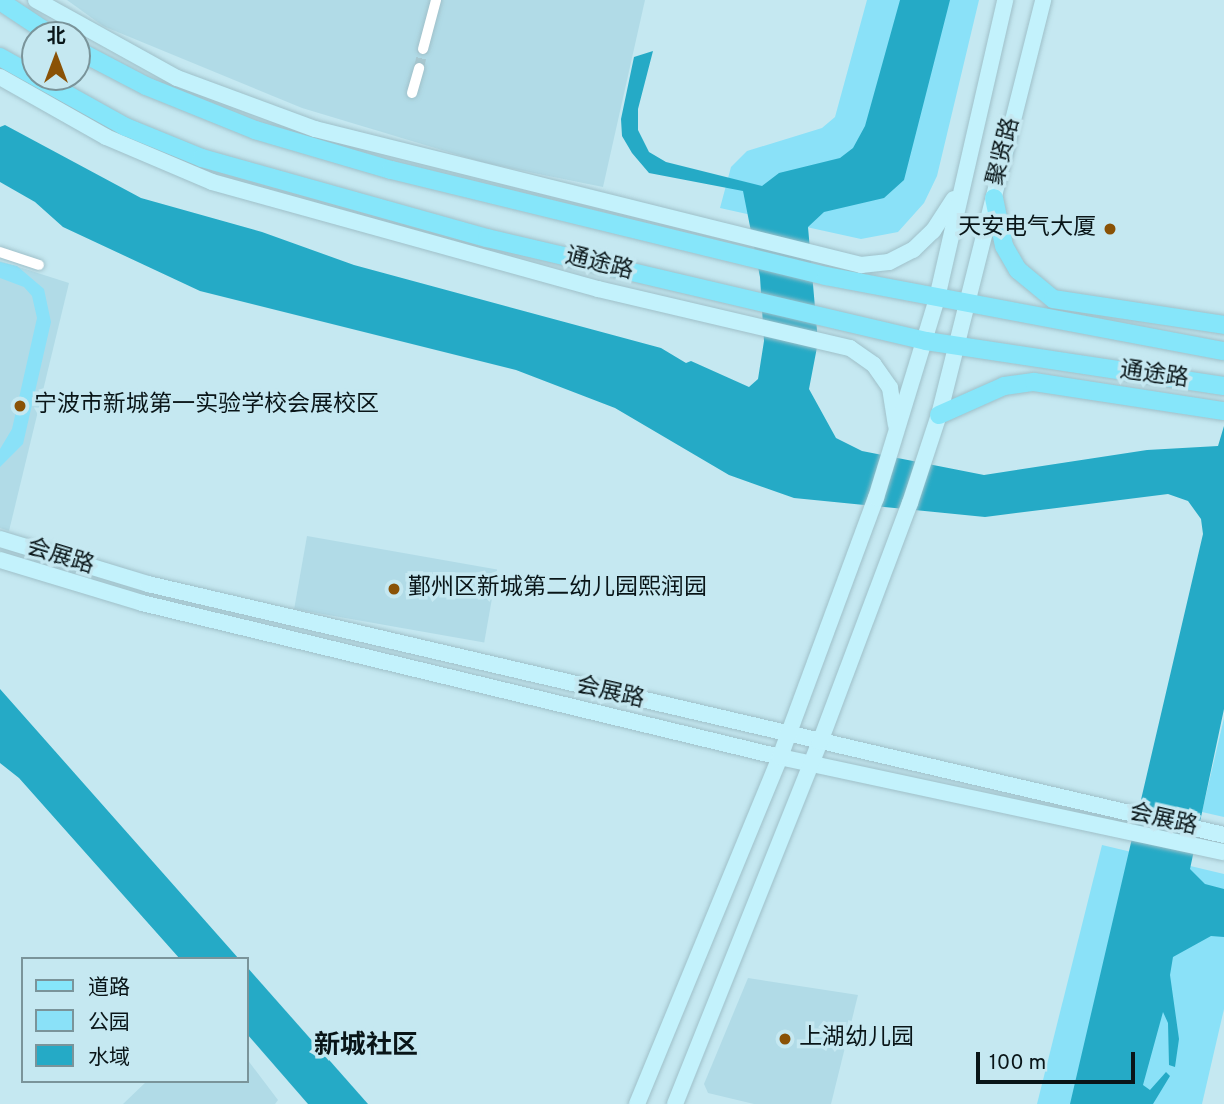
<!DOCTYPE html>
<html>
<head>
<meta charset="utf-8">
<style>
	body { margin:0 }
	#map { position:relative; width:1224px; height:1104px; overflow:hidden; background:#c5e8f1; font-family:Overpass,"Noto Sans SC",sans-serif }
	div>[style] { position:absolute }
	.built>* { inset:0; background:#b1dbe7; transform-origin:0 0 }
	.green>* { inset:0; background:#8ae1f8 }
	.water>* { inset:0; background:#25aac6 }
	.street-tunnel>* { height:10px; margin-top:-5px; transform-origin:0; background:repeating-linear-gradient(90deg,#a9c8d0 0 10px,transparent 0 15px) }
	.roads { filter:drop-shadow(0 0 2px #9fc0c9) drop-shadow(0 0 2px #9fc0c9) }
	.street>* { height:10px; margin:-5px; padding:0 5px; transform-origin:5px; border-radius:5px; background:#fff }
	.secondary>* { height:16px; margin:-8px; padding:0 8px; transform-origin:8px; border-radius:8px; background:#c3f2fc }
	.primary>* { height:18px; margin:-9px; padding:0 9px; transform-origin:9px; border-radius:9px; background:#86e6fa }
	.dots>* { width:19px; height:19px; translate:-50% -50%; box-sizing:border-box; border:4px solid #c5e8f1; border-radius:50% }
	span { translate:-50% -50%; white-space:nowrap; text-align:center; line-height:1.15; -webkit-text-stroke:7px #c5e8f1; paint-order:stroke }
	.street-label { font-size:23px; color:#091518 }
	.poi-label { font-size:23px; color:#091518 }
	.right { translate:-100% -50%; text-align:right }
	.left { translate:0 -50%; text-align:left }
	.quarter-label { font-size:26px; color:#091518; font-weight:700 }
	.legend { position:absolute; left:21px; top:957px; width:228px; height:126px; box-sizing:border-box; background:#c5e8f1; border:2px solid #7a949a; margin:0; padding:9px 12px; list-style:none; font-size:21px; color:#091518 }
	.legend li { display:flex; align-items:center; gap:14px; height:35px }
	.legend b { width:35px; border:2px solid #7a949a }
	.north { position:absolute; left:21px; top:21px; width:70px; height:70px; box-sizing:border-box; background:#c5e8f1; border:2px solid #7a949a; border-radius:50%; rotate:0deg; font-size:19px; font-weight:700; line-height:28px; text-align:center; color:#091518 }
	.north::after { content:''; display:block; margin:auto; width:24px; height:32px; background:#8a5206; clip-path:polygon(50% 0,100% 100%,50% 72%,0 100%) }
	.scale { position:absolute; left:976px; top:1052px; width:159px; height:32px; box-sizing:border-box; border:4px solid #091518; border-top:0; padding-left:9px; font-size:21px; line-height:24px; white-space:nowrap; color:#091518; -webkit-text-stroke:5px #c5e8f1; paint-order:stroke }
</style>
</head>
<body>
<div id="map">
	<div class="built">
		<i style="clip-path:polygon(67px 0,645px 0,603px 187px,485px 163px,302px 108px,103px 26px)"></i>
		<i style="clip-path:polygon(0 261px,69px 283px,9px 531px,0 528px)"></i>
		<i style="left:307px;top:536px;width:193px;height:74px;rotate:10deg"></i>
		<i style="clip-path:polygon(748px 978px,858px 995px,831px 1104px,754px 1104px,708px 1093px,704px 1084px)"></i>
		<i style="clip-path:polygon(247px 1059px,278px 1100px,275px 1104px,123px 1104px,147px 1081px,247px 1081px)"></i>
	</div>
	<div class="green">
		<i style="clip-path:polygon(867px 0,979px 0,937px 176px,924px 203px,898px 232px,861px 239px,720px 208px,731px 167px,747px 151px,822px 128px,835px 117px)"></i>
		<i style="clip-path:polygon(0 262px,17px 266px,44px 289px,51px 322px,23px 444px,0 467px,0 449px,12px 429px,37px 318px,32px 296px,24px 287px,0 278px)"></i>
		<i style="clip-path:polygon(1224px 718px,1224px 817px,1202px 812px)"></i>
		<i style="clip-path:polygon(1102px 845px,1224px 874px,1224px 1009px,1202px 1104px,1037px 1104px)"></i>
	</div>
	<div class="water">
		<i style="clip-path:polygon(900px 0,950px 0,904px 180px,884px 198px,824px 212px,808px 227px,818px 342px,809px 389px,836px 438px,862px 451px,984px 475px,1147px 450px,1218px 446px,1224px 426px,1224px 709px,1190px 869px,1205px 884px,1224px 889px,1224px 937px,1211px 936px,1173px 957px,1170px 975px,1179px 1039px,1175px 1067px,1169px 1065px,1168px 1023px,1163px 1012px,1143px 1085px,1150px 1090px,1166px 1072px,1170px 1076px,1153px 1104px,1070px 1104px,1203px 534px,1201px 519px,1188px 501px,1168px 494px,985px 517px,794px 498px,729px 475px,615px 408px,516px 370px,200px 291px,63px 227px,35px 202px,0 182px,0 127px,5px 125px,141px 198px,262px 232px,354px 265px,661px 348px,686px 363px,691px 361px,749px 387px,758px 379px,764px 341px,760px 277px,743px 191px,649px 173px,632px 153px,622px 136px,621px 119px,634px 57px,653px 51px,638px 109px,638px 130px,649px 152px,666px 162px,762px 186px,779px 173px,840px 158px,853px 148px,865px 126px)"></i>
		<i style="clip-path:polygon(0 689px,239px 959px,180px 959px,19px 778px,0 763px)"></i>
		<i style="clip-path:polygon(247px 967px,368px 1104px,308px 1104px,247px 1034px)"></i>
	</div>
	<div class="street-tunnel">
		<i style="left:419px;top:68px;width:19px;rotate:-78deg"></i>
	</div>
	<div class="roads">
		<div class="street">
			<i style="left:423px;top:49px;width:51px;rotate:-75.1deg"></i>
			<i style="left:412px;top:93px;width:26px;rotate:-74deg"></i>
			<i style="left:0;top:252px;width:41px;rotate:18.4deg"></i>
		</div>
		<div class="secondary">
			<i style="left:36px;top:0;width:161px;rotate:29deg"></i>
			<i style="left:177px;top:78px;width:147px;rotate:20.3deg"></i>
			<i style="left:315px;top:129px;width:563px;rotate:13.99deg"></i>
			<i style="left:861px;top:265px;width:28px;rotate:-6deg"></i>
			<i style="left:889px;top:262px;width:27px;rotate:-27deg"></i>
			<i style="left:913px;top:250px;width:28px;rotate:-44deg"></i>
			<i style="left:933px;top:231px;width:38px;rotate:-57deg"></i>
			<i style="left:0;top:77px;width:122px;rotate:29.5deg"></i>
			<i style="left:106px;top:137px;width:115px;rotate:23deg"></i>
			<i style="left:212px;top:182px;width:401px;rotate:15.5deg"></i>
			<i style="left:598px;top:289px;width:259px;rotate:13.2deg"></i>
			<i style="left:850px;top:348px;width:29px;rotate:35deg"></i>
			<i style="left:874px;top:365px;width:28px;rotate:55deg"></i>
			<i style="left:890px;top:388px;width:37px;rotate:81deg"></i>
			<i style="left:0;top:539px;width:155px;rotate:16.9deg"></i>
			<i style="left:148px;top:584px;width:1105px;rotate:13.13deg"></i>
			<i style="left:0;top:560px;width:148px;rotate:16.8deg"></i>
			<i style="left:142px;top:603px;width:656px;rotate:13.57deg"></i>
			<i style="left:780px;top:757px;width:454px;rotate:12.1deg"></i>
			<i style="left:637px;top:1104px;width:375px;rotate:-67.6deg"></i>
			<i style="left:780px;top:757px;width:276px;rotate:-69.7deg"></i>
			<i style="left:876px;top:498px;width:209px;rotate:-73deg"></i>
			<i style="left:937px;top:298px;width:306px;rotate:-77.1deg"></i>
			<i style="left:675px;top:1104px;width:390px;rotate:-68.2deg"></i>
			<i style="left:820px;top:742px;width:255px;rotate:-69.4deg"></i>
			<i style="left:910px;top:503px;width:93px;rotate:-71.8deg"></i>
			<i style="left:939px;top:415px;width:428px;rotate:-75.9deg"></i>
		</div>
		<div class="primary">
			<i style="left:0;top:1px;width:61px;rotate:33.7deg"></i>
			<i style="left:77px;top:50px;width:78px;rotate:27.6deg"></i>
			<i style="left:146px;top:86px;width:118px;rotate:22deg"></i>
			<i style="left:255px;top:130px;width:142px;rotate:16.4deg"></i>
			<i style="left:391px;top:170px;width:448px;rotate:13.7deg"></i>
			<i style="left:826px;top:276px;width:405px;rotate:10.7deg"></i>
			<i style="left:0;top:57px;width:144px;rotate:29.1deg"></i>
			<i style="left:126px;top:127px;width:82px;rotate:22.2deg"></i>
			<i style="left:202px;top:158px;width:296px;rotate:15.7deg"></i>
			<i style="left:487px;top:238px;width:451px;rotate:13.2deg"></i>
			<i style="left:926px;top:341px;width:301px;rotate:8.6deg"></i>
			<i style="left:994px;top:198px;width:49px;rotate:78.2deg"></i>
			<i style="left:1004px;top:246px;width:28px;rotate:60deg"></i>
			<i style="left:1018px;top:270px;width:45px;rotate:39.6deg"></i>
			<i style="left:1053px;top:299px;width:173px;rotate:8.6deg"></i>
			<i style="left:939px;top:415px;width:71px;rotate:-24deg"></i>
			<i style="left:1004px;top:386px;width:30px;rotate:-8deg"></i>
			<i style="left:1034px;top:382px;width:192px;rotate:8.7deg"></i>
		</div>
	</div>
	<div class="dots">
		<i style="left:1110px;top:229px;background:#8a5206"></i>
		<i style="left:20px;top:406px;background:#8a5206"></i>
		<i style="left:394px;top:589px;background:#8a5206"></i>
		<i style="left:785px;top:1039px;background:#8a5206"></i>
	</div>
	<div class="street-label">
		<span style="left:1005px;top:152px;rotate:-76deg">聚贤路</span>
		<span style="left:599px;top:265px;rotate:14deg">通途路</span>
		<span style="left:1154px;top:376px;rotate:8deg">通途路</span>
		<span style="left:60px;top:558px;rotate:17deg">会展路</span>
		<span style="left:610px;top:694px;rotate:13deg">会展路</span>
		<span style="left:1163px;top:821px;rotate:13deg">会展路</span>
	</div>
	<div class="poi-label">
		<span class="right" style="left:1096px;top:229px">天安电气大厦</span>
		<span class="left" style="left:34px;top:406px">宁波市新城第一实验学校会展校区</span>
		<span class="left" style="left:408px;top:589px">鄞州区新城第二幼儿园熙润园</span>
		<span class="left" style="left:799px;top:1039px">上湖幼儿园</span>
	</div>
	<div class="quarter-label">
		<span style="left:366px;top:1047px">新城社区</span>
	</div>
	<ul class="legend">
	<li><b style="height:9px;background:#86e6fa"></b>道路</li>
	<li><b style="height:19px;background:#8ae1f8"></b>公园</li>
	<li><b style="height:19px;background:#25aac6"></b>水域</li>
	</ul>
	<div class="north">北</div>
	<div class="scale">100 m</div>
</div>
</body>
</html>
